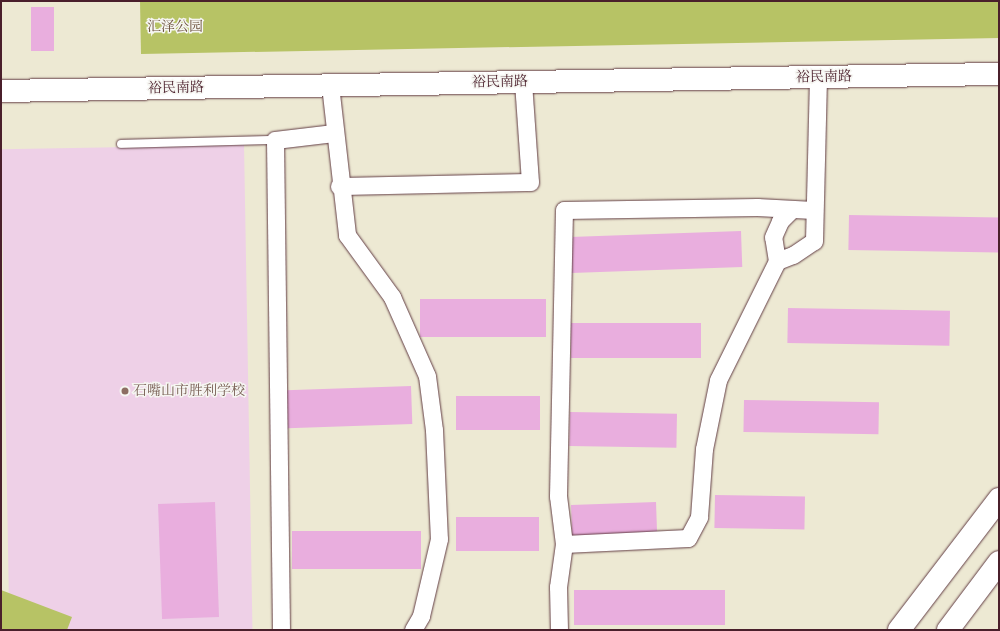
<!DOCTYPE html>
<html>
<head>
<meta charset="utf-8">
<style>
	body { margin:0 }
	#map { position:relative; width:1000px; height:631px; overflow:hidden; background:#ede9d3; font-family:Alegreya,"Noto Serif SC",serif }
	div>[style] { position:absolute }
	.built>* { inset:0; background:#eed0e7; transform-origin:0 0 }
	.green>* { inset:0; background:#b7c365 }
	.building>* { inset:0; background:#e9aede; transform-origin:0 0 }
	.roads { filter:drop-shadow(0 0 1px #623d44) drop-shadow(0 0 1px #623d44) }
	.lane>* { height:8px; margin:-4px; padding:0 4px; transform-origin:4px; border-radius:4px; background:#fff }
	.street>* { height:17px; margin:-8.5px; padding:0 8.5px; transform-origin:8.5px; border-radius:8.5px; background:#fff }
	.secondary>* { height:22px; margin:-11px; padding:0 11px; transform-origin:11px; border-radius:11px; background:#fff }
	.dots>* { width:11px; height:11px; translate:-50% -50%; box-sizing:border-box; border:2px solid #f6f6f2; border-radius:50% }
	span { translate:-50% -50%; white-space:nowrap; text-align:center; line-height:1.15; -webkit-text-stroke:3px #f6f6f2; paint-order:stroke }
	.park-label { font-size:14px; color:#6b503c }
	.street-label { font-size:14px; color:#4a1f2b }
	.education-label { font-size:14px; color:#785e54 }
	.left { translate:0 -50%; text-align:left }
	.frame { position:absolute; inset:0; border:2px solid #4a1f2b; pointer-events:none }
</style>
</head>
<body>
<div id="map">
	<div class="built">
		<i style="left:244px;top:145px;width:485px;height:243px;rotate:89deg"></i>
	</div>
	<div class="green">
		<i style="clip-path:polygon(140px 1px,999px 1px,999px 38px,141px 54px)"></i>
		<i style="clip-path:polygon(1px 590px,72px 617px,67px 630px,1px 630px)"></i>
	</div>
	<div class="building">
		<i style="left:31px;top:7px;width:23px;height:44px"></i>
		<i style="left:849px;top:215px;width:150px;height:35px;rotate:1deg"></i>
		<i style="left:741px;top:231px;width:36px;height:171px;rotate:88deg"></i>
		<i style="left:546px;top:299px;width:38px;height:126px;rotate:90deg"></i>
		<i style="left:788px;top:308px;width:162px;height:35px;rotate:1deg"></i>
		<i style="left:701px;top:323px;width:35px;height:130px;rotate:90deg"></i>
		<i style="left:411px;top:386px;width:38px;height:125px;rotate:88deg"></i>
		<i style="left:456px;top:396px;width:84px;height:34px"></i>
		<i style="left:744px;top:400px;width:135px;height:32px;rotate:1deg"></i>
		<i style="left:570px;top:412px;width:107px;height:34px;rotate:1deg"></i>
		<i style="left:715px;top:495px;width:90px;height:33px;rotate:1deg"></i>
		<i style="left:215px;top:502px;width:115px;height:57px;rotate:88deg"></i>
		<i style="left:656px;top:502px;width:33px;height:85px;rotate:88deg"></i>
		<i style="left:456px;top:517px;width:83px;height:34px"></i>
		<i style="left:421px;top:531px;width:38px;height:129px;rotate:90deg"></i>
		<i style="left:725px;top:590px;width:35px;height:151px;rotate:90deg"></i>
	</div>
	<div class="roads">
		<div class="lane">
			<i style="left:121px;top:144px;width:154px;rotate:-1.5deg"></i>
		</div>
		<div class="street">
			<i style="left:330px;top:85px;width:151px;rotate:83.5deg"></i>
			<i style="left:347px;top:235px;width:77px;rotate:54deg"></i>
			<i style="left:392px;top:297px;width:86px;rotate:66.1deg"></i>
			<i style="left:427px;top:376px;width:54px;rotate:82.6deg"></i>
			<i style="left:434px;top:430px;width:109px;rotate:87.4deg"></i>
			<i style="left:439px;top:539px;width:79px;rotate:103.2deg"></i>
			<i style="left:421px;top:616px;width:16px;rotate:120deg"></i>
			<i style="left:339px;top:186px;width:191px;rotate:-1.2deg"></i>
			<i style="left:530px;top:182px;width:101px;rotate:-94deg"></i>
			<i style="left:777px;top:261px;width:24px;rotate:-99deg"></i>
			<i style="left:773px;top:237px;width:17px;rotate:-66deg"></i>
			<i style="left:780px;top:221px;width:16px;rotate:-45deg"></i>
			<i style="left:564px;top:544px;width:48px;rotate:-97.1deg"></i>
			<i style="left:558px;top:496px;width:286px;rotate:-88.8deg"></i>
			<i style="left:564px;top:210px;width:193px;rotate:-0.9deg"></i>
			<i style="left:757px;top:207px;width:56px;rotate:3.1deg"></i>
			<i style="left:281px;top:630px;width:490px;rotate:-90.7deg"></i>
			<i style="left:275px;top:140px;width:59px;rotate:-6.8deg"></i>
			<i style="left:559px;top:630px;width:43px;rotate:-91.3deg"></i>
			<i style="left:558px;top:587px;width:43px;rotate:-82.1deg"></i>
			<i style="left:564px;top:544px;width:124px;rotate:-2.8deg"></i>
			<i style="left:688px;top:538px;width:24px;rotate:-62deg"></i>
			<i style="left:699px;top:517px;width:68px;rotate:-85.8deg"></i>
			<i style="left:704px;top:449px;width:70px;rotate:-78.5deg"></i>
			<i style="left:718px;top:380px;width:133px;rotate:-63.6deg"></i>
			<i style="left:777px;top:261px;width:17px;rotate:-21deg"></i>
			<i style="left:793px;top:255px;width:25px;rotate:-34deg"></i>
			<i style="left:814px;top:241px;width:164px;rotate:-88.6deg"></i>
		</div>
		<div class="secondary">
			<i style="left:1px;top:91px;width:998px;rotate:-0.98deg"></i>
			<i style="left:899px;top:630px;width:165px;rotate:-52.6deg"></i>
			<i style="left:948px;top:630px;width:85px;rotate:-53.1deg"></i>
		</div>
	</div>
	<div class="dots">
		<i style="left:125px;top:391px;background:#8d6e63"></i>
	</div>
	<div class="park-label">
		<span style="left:175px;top:27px">汇泽公园</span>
	</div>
	<div class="street-label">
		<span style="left:824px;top:77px;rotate:-1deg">裕民南路</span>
		<span style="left:500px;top:82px;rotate:-1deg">裕民南路</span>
		<span style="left:176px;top:88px;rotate:-1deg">裕民南路</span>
	</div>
	<div class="education-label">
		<span class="left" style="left:133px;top:391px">石嘴山市胜利学校</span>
	</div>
	<div class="frame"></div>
</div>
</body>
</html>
